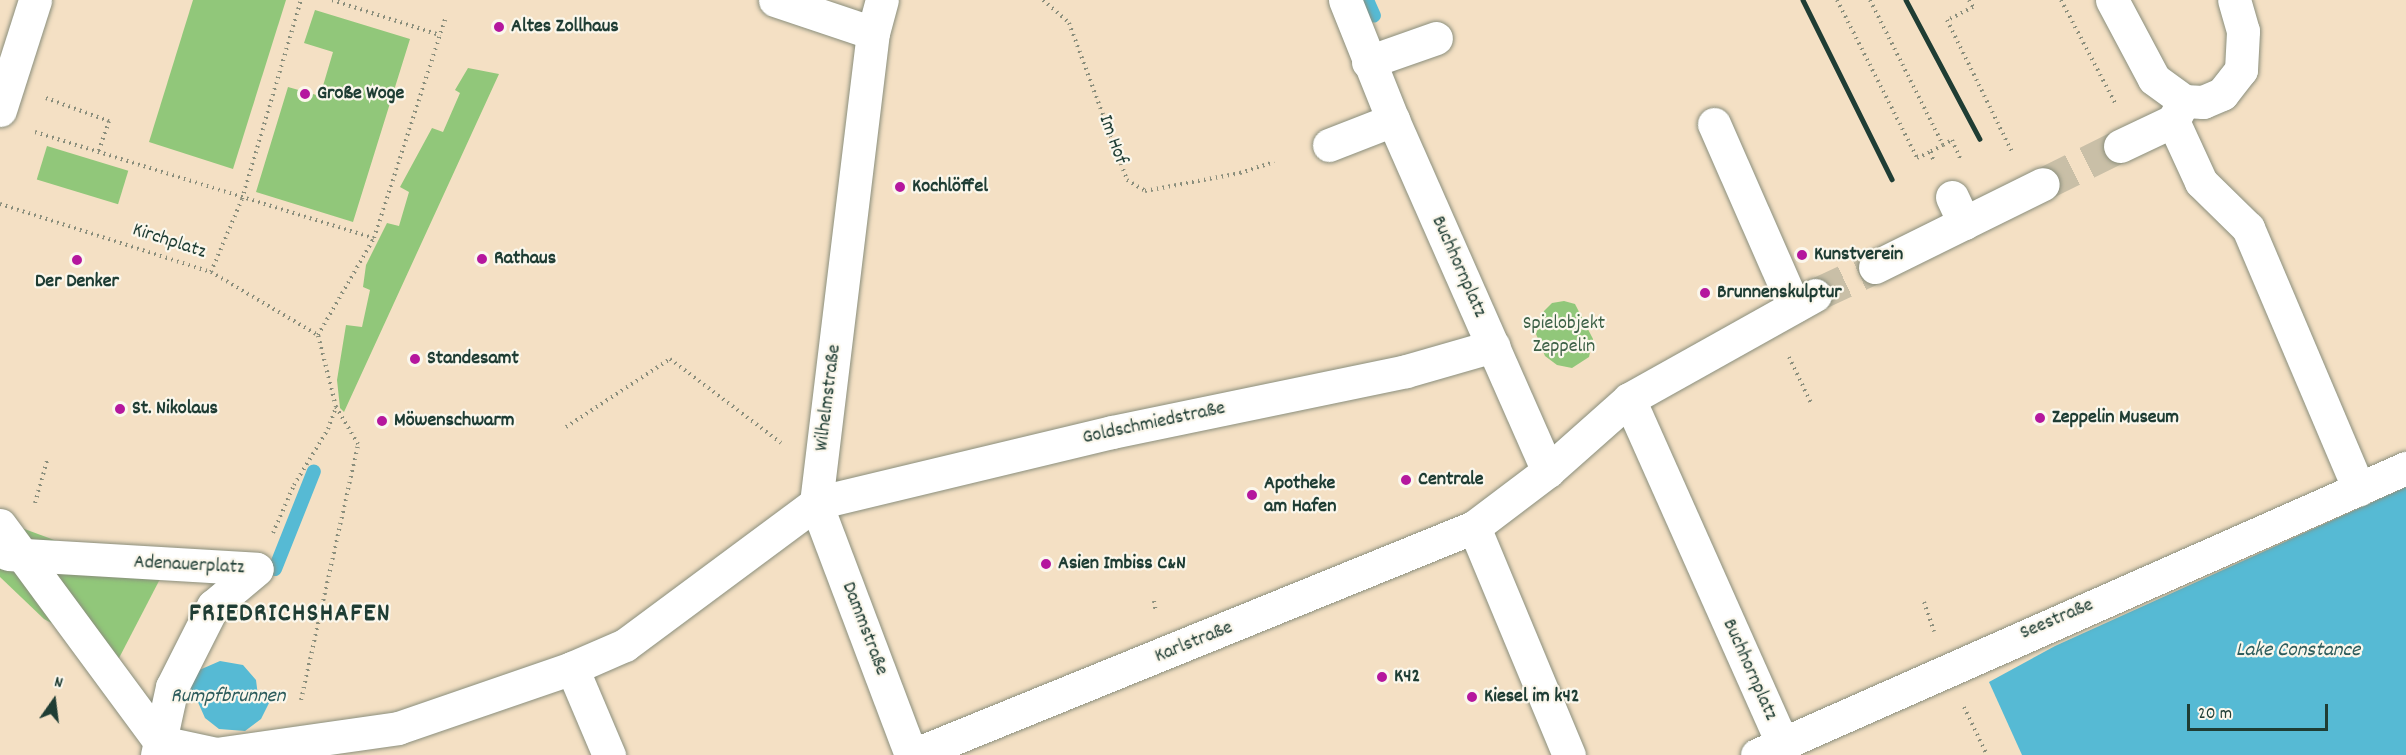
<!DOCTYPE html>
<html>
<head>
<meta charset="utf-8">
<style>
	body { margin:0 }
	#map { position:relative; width:2406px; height:755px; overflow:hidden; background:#f4e0c4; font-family:Dekko,sans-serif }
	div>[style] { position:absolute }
	.green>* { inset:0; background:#91c77a; transform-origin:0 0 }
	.water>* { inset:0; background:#56bad4 }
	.stream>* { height:14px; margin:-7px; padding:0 7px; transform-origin:7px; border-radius:7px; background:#56bad4 }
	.minor-tunnel>* { height:33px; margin-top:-16.5px; transform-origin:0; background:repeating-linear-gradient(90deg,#c9bfa7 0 33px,transparent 0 49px) }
	.path>* { height:4px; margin-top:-2px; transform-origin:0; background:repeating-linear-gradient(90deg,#8a8e7c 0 1.5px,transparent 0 6px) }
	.roads { filter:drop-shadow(0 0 2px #8a8e7c) drop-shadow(0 0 2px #8a8e7c) }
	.minor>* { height:33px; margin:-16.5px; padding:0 16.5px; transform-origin:16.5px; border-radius:16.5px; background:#fff }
	.rail>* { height:4.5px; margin:-2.25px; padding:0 2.25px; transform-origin:2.25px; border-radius:2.25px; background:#1f3d34 }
	.dots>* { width:16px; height:16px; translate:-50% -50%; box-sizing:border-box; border:3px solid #fbf7ec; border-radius:50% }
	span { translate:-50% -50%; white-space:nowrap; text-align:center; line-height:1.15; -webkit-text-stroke:4.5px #fbf7ec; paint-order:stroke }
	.poi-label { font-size:20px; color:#1f3d34; font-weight:700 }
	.left { translate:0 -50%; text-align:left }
	.street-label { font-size:20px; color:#1f3d34 }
	.park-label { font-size:20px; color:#3c6046 }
	.water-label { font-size:21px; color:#2d5c5c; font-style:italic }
	.district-label { font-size:26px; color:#1f3d34; font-weight:700; letter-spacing:1.5px }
	.north { position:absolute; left:24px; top:671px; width:60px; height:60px; -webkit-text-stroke:4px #fbf7ec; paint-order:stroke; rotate:14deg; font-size:16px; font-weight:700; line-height:24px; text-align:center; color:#1f3d34 }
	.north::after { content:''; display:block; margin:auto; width:21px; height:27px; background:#1f3d34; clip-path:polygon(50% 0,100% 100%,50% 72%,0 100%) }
	.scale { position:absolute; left:2187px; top:704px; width:141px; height:27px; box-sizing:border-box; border:3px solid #1f3d34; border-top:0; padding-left:8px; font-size:18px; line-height:21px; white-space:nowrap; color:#1f3d34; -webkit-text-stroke:4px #fbf7ec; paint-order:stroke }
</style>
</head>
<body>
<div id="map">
	<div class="green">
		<i style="clip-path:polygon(193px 0,286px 0,233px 169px,149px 142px)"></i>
		<i style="clip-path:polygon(315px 10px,410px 39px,353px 222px,256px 192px,288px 87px,320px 96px,333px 52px,304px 43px)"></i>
		<i style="clip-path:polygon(468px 68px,499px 74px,344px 412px,340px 408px,337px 380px,346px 325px,362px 327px,370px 290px,363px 287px,366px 265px,387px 223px,399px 226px,409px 192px,400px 187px,432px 128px,443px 132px,460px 93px,455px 90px)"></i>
		<i style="left:47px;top:146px;width:85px;height:35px;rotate:17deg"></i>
		<i style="clip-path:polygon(1564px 301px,1575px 304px,1593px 339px,1589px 357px,1572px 368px,1557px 365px,1545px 356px,1536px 334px,1544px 311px,1552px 303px)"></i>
		<i style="clip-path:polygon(0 520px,160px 579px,118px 660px,44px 619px,0 577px)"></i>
	</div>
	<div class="water">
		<i style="clip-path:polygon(2406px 487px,2406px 755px,2022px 755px,1989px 682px,2055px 646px)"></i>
		<i style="clip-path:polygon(220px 661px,243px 665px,256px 680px,258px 696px,272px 697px,261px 719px,245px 731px,219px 729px,205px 718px,197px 700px,184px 698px,197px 671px)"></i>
	</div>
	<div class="stream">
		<i style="left:1367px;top:0;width:17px;rotate:66deg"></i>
		<i style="left:275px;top:569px;width:105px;rotate:-68.3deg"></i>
	</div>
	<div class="minor-tunnel">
		<i style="left:2043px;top:184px;width:86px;rotate:-26.3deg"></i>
		<i style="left:1815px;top:295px;width:66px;rotate:-25deg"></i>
	</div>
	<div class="path">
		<i style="left:332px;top:0;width:114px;rotate:18deg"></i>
		<i style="left:1043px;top:0;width:35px;rotate:41deg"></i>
		<i style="left:1069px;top:23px;width:167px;rotate:69.7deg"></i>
		<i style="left:1127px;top:180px;width:21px;rotate:31deg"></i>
		<i style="left:1145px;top:191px;width:97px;rotate:-10.7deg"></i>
		<i style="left:1240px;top:173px;width:36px;rotate:-18deg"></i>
		<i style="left:1837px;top:0;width:177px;rotate:63.1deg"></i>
		<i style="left:1917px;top:158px;width:14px;rotate:-25deg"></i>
		<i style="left:1930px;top:152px;width:10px;rotate:66deg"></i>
		<i style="left:1870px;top:0;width:162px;rotate:63.3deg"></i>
		<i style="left:1943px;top:145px;width:15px;rotate:152deg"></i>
		<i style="left:1969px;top:0;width:8px;rotate:60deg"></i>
		<i style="left:1973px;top:7px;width:29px;rotate:153deg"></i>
		<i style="left:1947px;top:20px;width:149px;rotate:63.8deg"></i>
		<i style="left:2061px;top:0;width:116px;rotate:62.3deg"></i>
		<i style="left:46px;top:98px;width:67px;rotate:20.1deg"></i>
		<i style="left:109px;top:121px;width:31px;rotate:109deg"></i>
		<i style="left:35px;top:132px;width:355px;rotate:17.4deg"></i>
		<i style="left:1943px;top:145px;width:10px;rotate:-29deg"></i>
		<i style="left:1952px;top:140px;width:20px;rotate:66deg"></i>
		<i style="left:0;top:204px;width:222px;rotate:17.9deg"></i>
		<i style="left:211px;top:272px;width:124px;rotate:30.5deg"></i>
		<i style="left:211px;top:272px;width:79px;rotate:-67deg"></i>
		<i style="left:242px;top:199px;width:208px;rotate:-73.5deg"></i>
		<i style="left:1789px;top:357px;width:53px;rotate:64.4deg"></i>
		<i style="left:566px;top:427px;width:124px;rotate:-33.2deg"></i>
		<i style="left:670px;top:359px;width:139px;rotate:37.1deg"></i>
		<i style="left:35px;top:503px;width:44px;rotate:-74.1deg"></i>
		<i style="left:273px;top:533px;width:52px;rotate:-66.4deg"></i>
		<i style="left:294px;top:485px;width:66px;rotate:-58.7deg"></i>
		<i style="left:328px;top:429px;width:23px;rotate:-70deg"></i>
		<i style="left:1154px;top:601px;width:11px;rotate:80deg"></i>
		<i style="left:1924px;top:602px;width:31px;rotate:71deg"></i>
		<i style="left:301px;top:700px;width:262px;rotate:-77.4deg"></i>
		<i style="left:358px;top:444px;width:43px;rotate:-120.7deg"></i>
		<i style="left:336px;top:407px;width:74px;rotate:-104deg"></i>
		<i style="left:318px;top:335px;width:112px;rotate:-60deg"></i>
		<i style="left:374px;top:238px;width:233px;rotate:-72deg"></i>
		<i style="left:1964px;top:707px;width:53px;rotate:64.4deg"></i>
	</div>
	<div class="roads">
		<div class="minor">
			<i style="left:775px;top:0;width:103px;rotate:18.6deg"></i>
			<i style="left:1345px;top:0;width:129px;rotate:68.2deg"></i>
			<i style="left:1393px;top:120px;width:384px;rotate:66.2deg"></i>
			<i style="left:2112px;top:0;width:89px;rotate:62deg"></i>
			<i style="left:2154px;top:79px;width:37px;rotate:36deg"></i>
			<i style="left:2184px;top:101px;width:19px;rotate:3deg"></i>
			<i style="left:2203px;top:102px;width:21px;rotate:-23deg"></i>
			<i style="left:2222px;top:94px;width:31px;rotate:-52deg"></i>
			<i style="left:2241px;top:70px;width:39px;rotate:-87deg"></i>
			<i style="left:2243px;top:31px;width:32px;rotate:-106deg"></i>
			<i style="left:1368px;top:62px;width:72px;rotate:-19.4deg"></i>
			<i style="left:0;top:110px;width:115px;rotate:-72.3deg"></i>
			<i style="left:2173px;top:121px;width:67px;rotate:65.3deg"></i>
			<i style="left:2201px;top:182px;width:66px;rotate:44.4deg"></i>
			<i style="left:2248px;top:228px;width:284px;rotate:67deg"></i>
			<i style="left:1714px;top:124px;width:199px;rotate:66.3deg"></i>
			<i style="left:1329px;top:145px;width:69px;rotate:-21.3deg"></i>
			<i style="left:2120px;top:146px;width:59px;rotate:-25.3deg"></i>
			<i style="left:2173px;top:121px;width:21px;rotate:-62deg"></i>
			<i style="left:1952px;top:197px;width:29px;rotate:65deg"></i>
			<i style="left:1875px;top:267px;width:187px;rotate:-26.3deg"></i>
			<i style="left:1629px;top:399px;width:376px;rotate:66deg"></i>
			<i style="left:0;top:525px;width:270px;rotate:53.6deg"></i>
			<i style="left:160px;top:742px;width:57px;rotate:12.1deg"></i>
			<i style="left:216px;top:754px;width:184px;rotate:-8.1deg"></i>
			<i style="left:398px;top:728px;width:184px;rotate:-19deg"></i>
			<i style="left:572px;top:668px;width:58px;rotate:-23.5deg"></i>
			<i style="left:625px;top:645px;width:238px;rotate:-36.6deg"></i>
			<i style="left:816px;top:503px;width:473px;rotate:-83.1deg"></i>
			<i style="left:873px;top:33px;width:34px;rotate:-75deg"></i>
			<i style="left:1474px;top:527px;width:247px;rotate:67.4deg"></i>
			<i style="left:8px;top:554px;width:249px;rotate:3.4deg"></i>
			<i style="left:572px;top:668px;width:95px;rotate:67deg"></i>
			<i style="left:157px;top:755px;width:70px;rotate:-77.6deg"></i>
			<i style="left:172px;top:687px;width:91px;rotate:-63.2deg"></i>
			<i style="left:213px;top:606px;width:57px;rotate:-40.1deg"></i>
			<i style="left:911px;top:755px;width:269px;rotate:-110.7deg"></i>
			<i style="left:816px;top:503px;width:304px;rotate:-13.5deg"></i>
			<i style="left:1112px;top:432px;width:300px;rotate:-11.7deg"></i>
			<i style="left:1406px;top:371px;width:91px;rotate:-16deg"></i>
			<i style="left:913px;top:755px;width:606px;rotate:-22.12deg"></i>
			<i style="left:1474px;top:527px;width:93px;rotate:-37.1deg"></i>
			<i style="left:1548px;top:471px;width:108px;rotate:-41.6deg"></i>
			<i style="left:1629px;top:399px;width:213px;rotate:-29.2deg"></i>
			<i style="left:1757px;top:755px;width:710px;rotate:-23.86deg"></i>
		</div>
	</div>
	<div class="rail">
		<i style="left:1803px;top:0;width:200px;rotate:63.6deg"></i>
		<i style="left:1906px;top:0;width:157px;rotate:62deg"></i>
	</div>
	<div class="dots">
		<i style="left:499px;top:27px;background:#b5179e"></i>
		<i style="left:305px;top:94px;background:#b5179e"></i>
		<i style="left:900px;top:187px;background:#b5179e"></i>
		<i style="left:1802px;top:255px;background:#b5179e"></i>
		<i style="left:482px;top:259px;background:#b5179e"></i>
		<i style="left:77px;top:260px;background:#b5179e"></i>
		<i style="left:1705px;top:293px;background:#b5179e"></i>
		<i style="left:415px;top:359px;background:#b5179e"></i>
		<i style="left:120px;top:409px;background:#b5179e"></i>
		<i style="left:2040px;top:418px;background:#b5179e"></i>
		<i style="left:382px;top:421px;background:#b5179e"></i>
		<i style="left:1406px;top:480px;background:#b5179e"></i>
		<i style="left:1252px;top:495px;background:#b5179e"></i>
		<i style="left:1046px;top:564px;background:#b5179e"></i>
		<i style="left:1382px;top:677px;background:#b5179e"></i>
		<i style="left:1472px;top:697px;background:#b5179e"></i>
	</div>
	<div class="poi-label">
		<span class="left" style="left:511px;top:27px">Altes Zollhaus</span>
		<span class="left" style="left:317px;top:94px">Große Woge</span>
		<span class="left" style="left:912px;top:187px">Kochlöffel</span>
		<span class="left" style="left:1814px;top:255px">Kunstverein</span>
		<span class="left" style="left:494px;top:259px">Rathaus</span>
		<span style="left:77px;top:282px">Der Denker</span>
		<span class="left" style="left:1717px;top:293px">Brunnenskulptur</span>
		<span class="left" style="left:427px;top:359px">Standesamt</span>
		<span class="left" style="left:132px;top:409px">St. Nikolaus</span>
		<span class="left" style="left:2052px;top:418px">Zeppelin Museum</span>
		<span class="left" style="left:394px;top:421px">Möwenschwarm</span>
		<span class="left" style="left:1418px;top:480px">Centrale</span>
		<span class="left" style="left:1264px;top:496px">Apotheke<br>am Hafen</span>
		<span class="left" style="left:1058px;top:564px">Asien Imbiss C&amp;N</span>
		<span class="left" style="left:1394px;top:677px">K42</span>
		<span class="left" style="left:1484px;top:697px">Kiesel im k42</span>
	</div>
	<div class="street-label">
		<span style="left:1112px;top:140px;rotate:70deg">Im Hof</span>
		<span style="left:169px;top:242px;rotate:18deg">Kirchplatz</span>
		<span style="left:1458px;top:267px;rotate:66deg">Buchhornplatz</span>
		<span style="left:829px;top:398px;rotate:-83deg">Wilhelmstraße</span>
		<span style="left:1154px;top:424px;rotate:-12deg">Goldschmiedstraße</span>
		<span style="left:189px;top:566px;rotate:3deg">Adenauerplatz</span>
		<span style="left:2057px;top:620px;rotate:-23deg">Seestraße</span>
		<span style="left:864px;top:629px;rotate:69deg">Dammstraße</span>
		<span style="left:1194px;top:643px;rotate:-22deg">Karlstraße</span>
		<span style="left:1749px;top:670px;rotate:66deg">Buchhornplatz</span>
	</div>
	<div class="park-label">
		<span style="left:1564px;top:336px">Spielobjekt<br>Zeppelin</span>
	</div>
	<div class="water-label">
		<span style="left:2298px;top:651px">Lake Constance</span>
		<span style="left:228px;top:697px">Rumpfbrunnen</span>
	</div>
	<div class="district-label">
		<span style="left:290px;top:615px">FRIEDRICHSHAFEN</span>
	</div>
	<div class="north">N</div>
	<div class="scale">20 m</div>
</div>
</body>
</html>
